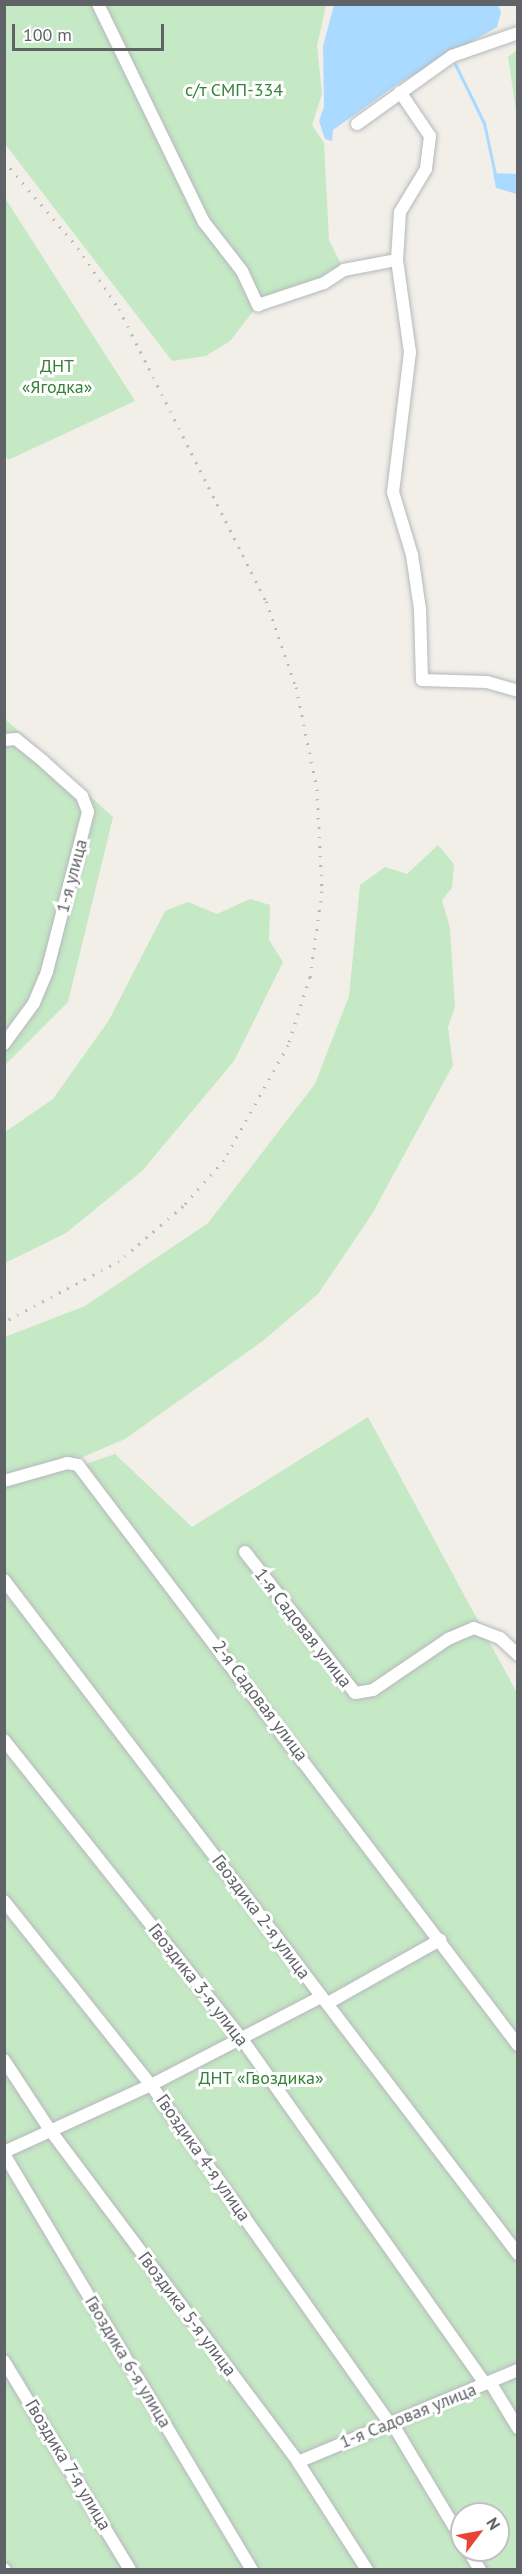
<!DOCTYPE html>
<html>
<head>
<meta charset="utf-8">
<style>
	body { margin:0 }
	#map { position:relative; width:522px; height:2574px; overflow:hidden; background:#f1efe8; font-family:"PT Sans",sans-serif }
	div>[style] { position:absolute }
	.green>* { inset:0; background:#c5e8c5 }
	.water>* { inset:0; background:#aadaff }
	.stream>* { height:3px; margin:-1.5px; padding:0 1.5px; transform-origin:1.5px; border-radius:1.5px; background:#aadaff }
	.roads { filter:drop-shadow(0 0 2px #b5b8bc) drop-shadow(0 0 2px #b5b8bc) }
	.minor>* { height:12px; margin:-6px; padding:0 6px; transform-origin:6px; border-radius:6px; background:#fff }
	.rail>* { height:3px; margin-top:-1.5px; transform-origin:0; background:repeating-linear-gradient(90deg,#b6b7b8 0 1.5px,transparent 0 9.5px) }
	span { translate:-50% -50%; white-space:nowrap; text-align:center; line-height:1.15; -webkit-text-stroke:6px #fff; paint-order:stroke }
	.park-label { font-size:18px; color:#348238 }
	.street-label { font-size:18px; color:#5f6368 }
	.frame { position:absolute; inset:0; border:6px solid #5f6368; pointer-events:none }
	.north { position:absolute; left:450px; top:2502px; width:60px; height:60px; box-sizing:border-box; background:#fff; border:2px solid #bfc1c3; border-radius:50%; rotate:58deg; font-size:16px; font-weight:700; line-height:24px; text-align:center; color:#5f6368 }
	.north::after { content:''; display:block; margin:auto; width:21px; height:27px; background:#ea4335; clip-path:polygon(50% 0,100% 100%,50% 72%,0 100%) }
	.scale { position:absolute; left:12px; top:24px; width:152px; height:27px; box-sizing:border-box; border:3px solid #5f6368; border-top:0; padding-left:8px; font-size:18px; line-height:21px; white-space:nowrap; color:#5f6368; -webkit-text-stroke:4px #fff; paint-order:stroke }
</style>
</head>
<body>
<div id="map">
	<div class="green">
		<i style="clip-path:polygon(4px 5px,326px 5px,317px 46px,322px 94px,312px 125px,324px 143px,329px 240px,344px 270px,258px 305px,230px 341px,206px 356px,172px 361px,5px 144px)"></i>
		<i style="clip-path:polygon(517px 50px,517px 117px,508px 57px)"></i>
		<i style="clip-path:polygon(5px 198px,135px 401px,8px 460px,4px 453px)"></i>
		<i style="clip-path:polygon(4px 718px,113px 817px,68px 1002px,5px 1065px)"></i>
		<i style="clip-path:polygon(evenodd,438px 845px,454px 864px,452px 888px,442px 900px,450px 928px,455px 1007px,448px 1027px,453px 1065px,372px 1214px,318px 1294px,264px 1340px,125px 1439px,78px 1459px,77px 1467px,115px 1454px,192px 1527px,368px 1417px,517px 1693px,517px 2569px,5px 2570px,5px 1337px,85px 1306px,208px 1223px,315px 1084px,349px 996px,360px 885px,385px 867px,407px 874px,438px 845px,462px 2514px,498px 2514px,498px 2550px,462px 2550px,462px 2514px)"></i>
		<i style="clip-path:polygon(250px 899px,270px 905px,269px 940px,283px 962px,234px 1061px,142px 1171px,66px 1233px,5px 1263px,5px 1132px,53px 1099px,109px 1020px,165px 911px,188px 902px,217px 914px)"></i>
	</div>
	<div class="water">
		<i style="clip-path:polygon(334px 5px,498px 5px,501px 12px,497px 27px,396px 85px,333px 130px,332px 141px,325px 139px,319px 121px,324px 107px,323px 46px)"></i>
		<i style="clip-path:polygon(493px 173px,517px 174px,517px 194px,496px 188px)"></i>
	</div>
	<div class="stream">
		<i style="left:455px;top:64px;width:66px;rotate:63.8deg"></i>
		<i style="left:484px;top:123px;width:52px;rotate:77.8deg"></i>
	</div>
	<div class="roads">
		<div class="minor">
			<i style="left:98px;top:4px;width:242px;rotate:64.1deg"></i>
			<i style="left:204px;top:222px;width:62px;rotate:52.2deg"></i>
			<i style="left:242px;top:271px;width:38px;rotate:65deg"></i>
			<i style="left:258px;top:305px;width:70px;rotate:-18.4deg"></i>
			<i style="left:324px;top:283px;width:24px;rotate:-33deg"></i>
			<i style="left:344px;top:270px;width:54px;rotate:-10.7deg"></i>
			<i style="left:400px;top:92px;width:53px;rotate:55.7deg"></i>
			<i style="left:430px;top:136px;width:33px;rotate:97deg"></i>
			<i style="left:426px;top:169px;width:50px;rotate:121.2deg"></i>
			<i style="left:400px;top:212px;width:48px;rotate:93.6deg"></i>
			<i style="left:397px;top:260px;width:93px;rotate:82deg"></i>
			<i style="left:410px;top:352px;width:141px;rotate:96.9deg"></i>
			<i style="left:393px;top:492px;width:66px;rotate:73.2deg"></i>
			<i style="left:412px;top:555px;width:55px;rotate:81.6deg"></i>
			<i style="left:420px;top:609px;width:71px;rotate:88.4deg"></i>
			<i style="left:422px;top:680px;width:65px;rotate:1.8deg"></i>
			<i style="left:487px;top:682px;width:32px;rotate:16deg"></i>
			<i style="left:357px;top:124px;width:117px;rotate:-35.6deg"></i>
			<i style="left:452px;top:56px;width:70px;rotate:-19.2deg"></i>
			<i style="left:4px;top:740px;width:12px;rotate:-5deg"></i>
			<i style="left:16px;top:739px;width:36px;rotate:39deg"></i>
			<i style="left:44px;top:762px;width:51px;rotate:41.8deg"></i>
			<i style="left:82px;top:796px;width:17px;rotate:69deg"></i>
			<i style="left:88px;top:812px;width:165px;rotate:104.4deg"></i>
			<i style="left:47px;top:972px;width:34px;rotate:113deg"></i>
			<i style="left:34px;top:1003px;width:51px;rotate:126.2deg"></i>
			<i style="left:4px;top:1481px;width:66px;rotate:-15.9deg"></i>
			<i style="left:67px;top:1463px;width:11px;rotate:10deg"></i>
			<i style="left:78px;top:1465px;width:728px;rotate:52.82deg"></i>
			<i style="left:245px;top:1552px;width:179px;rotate:52deg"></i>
			<i style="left:355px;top:1693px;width:18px;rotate:-9deg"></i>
			<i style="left:373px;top:1690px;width:91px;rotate:-34.2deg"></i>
			<i style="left:448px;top:1639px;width:28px;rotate:-23deg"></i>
			<i style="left:474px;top:1628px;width:28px;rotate:21deg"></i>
			<i style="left:500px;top:1638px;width:25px;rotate:43deg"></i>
			<i style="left:4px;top:1580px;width:848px;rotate:52.67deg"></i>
			<i style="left:4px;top:1740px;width:382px;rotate:51.5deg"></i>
			<i style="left:242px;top:2039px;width:422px;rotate:54.8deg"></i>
			<i style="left:4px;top:1901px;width:236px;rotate:51.4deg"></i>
			<i style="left:151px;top:2085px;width:413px;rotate:54.8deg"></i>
			<i style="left:328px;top:2003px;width:129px;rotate:-29.4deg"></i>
			<i style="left:4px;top:2060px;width:84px;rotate:56.7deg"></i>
			<i style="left:50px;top:2130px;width:414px;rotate:53.2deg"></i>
			<i style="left:298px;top:2462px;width:128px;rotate:57.4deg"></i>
			<i style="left:4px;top:2152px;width:162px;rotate:-24.5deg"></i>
			<i style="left:151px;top:2085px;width:191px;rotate:-27.4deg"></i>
			<i style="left:4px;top:2154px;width:484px;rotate:59.2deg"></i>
			<i style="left:4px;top:2361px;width:244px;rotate:58.9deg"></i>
			<i style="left:490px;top:2382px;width:54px;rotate:58.7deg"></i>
			<i style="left:392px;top:2423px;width:136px;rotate:59.1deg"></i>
			<i style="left:298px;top:2462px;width:238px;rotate:-22.7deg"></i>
			<i style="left:468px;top:2550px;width:23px;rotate:59deg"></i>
			<i style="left:4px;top:2569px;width:1px;rotate:45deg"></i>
		</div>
	</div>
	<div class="rail">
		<i style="left:4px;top:161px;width:114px;rotate:49.6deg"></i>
		<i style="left:78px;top:248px;width:73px;rotate:56.1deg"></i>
		<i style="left:119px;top:309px;width:327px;rotate:63.3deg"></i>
		<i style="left:266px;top:601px;width:91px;rotate:70.8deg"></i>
		<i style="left:296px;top:687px;width:104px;rotate:78.4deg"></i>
		<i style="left:317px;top:789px;width:102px;rotate:87.2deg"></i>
		<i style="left:322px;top:891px;width:87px;rotate:97.9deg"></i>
		<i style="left:310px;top:977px;width:71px;rotate:107.9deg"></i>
		<i style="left:288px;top:1045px;width:132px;rotate:119.1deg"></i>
		<i style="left:224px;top:1160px;width:62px;rotate:131.7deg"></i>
		<i style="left:183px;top:1206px;width:84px;rotate:139.3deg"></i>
		<i style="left:119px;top:1261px;width:130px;rotate:152.1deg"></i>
	</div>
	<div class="park-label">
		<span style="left:234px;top:90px">с/т СМП-334</span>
		<span style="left:57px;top:377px">ДНТ<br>«Ягодка»</span>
		<span style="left:261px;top:2078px">ДНТ «Гвоздика»</span>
	</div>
	<div class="street-label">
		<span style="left:72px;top:876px;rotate:-75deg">1-я улица</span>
		<span style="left:303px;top:1628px;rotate:52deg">1-я Садовая улица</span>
		<span style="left:260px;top:1701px;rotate:53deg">2-я Садовая улица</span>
		<span style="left:261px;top:1917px;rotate:53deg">Гвоздика 2-я улица</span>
		<span style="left:198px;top:1985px;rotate:52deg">Гвоздика 3-я улица</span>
		<span style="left:203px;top:2158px;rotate:55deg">Гвоздика 4-я улица</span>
		<span style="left:187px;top:2314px;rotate:53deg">Гвоздика 5-я улица</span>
		<span style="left:128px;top:2362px;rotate:59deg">Гвоздика 6-я улица</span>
		<span style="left:408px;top:2416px;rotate:-22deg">1-я Садовая улица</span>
		<span style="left:68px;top:2465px;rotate:59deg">Гвоздика 7-я улица</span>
	</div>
	<div class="frame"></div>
	<div class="north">N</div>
	<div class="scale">100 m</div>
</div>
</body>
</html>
